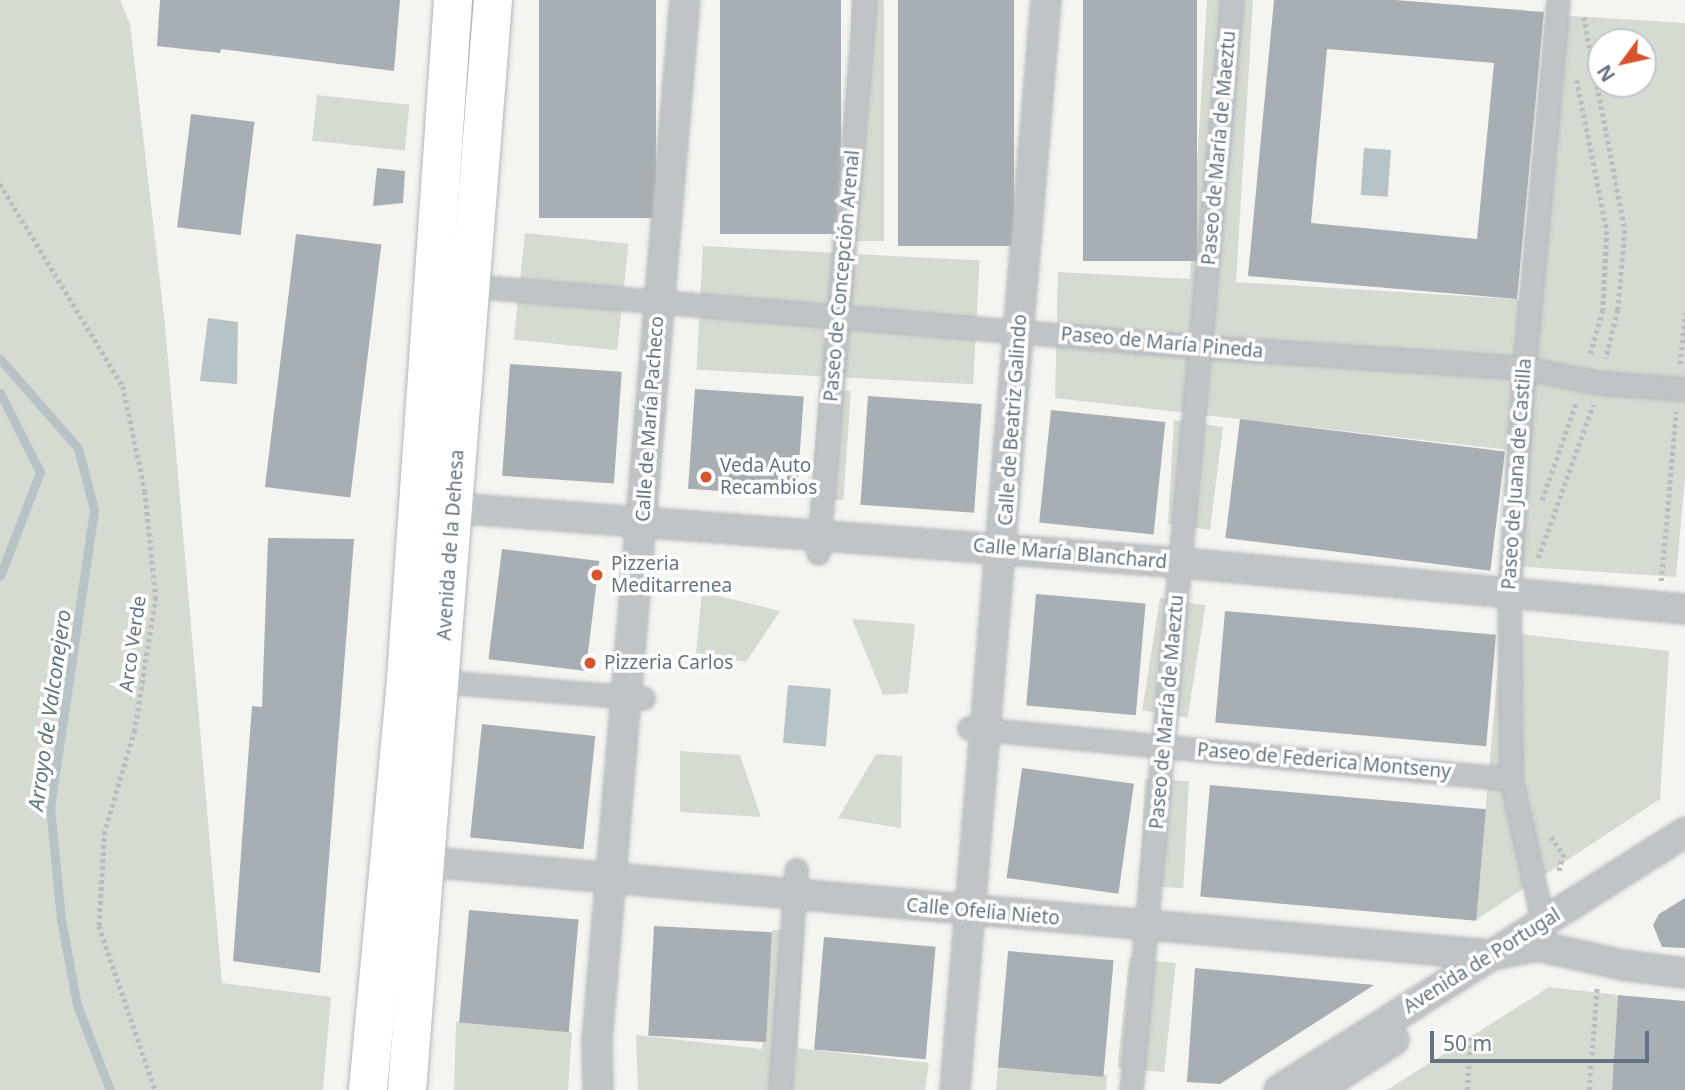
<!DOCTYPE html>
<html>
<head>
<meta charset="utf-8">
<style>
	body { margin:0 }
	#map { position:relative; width:1685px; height:1090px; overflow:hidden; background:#f4f5f1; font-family:"Noto Sans",sans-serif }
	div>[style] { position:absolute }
	.green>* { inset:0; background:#d6dbd2; transform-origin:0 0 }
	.water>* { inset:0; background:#b8c3c7; transform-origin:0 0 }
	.stream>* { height:9px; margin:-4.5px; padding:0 4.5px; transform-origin:4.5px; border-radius:4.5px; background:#b8c3c7 }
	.building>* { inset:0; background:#a7afb4; transform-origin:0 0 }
	.path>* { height:4.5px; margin-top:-2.25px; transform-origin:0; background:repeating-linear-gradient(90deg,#babcbe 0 3.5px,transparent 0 7px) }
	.roads { filter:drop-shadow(0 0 2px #b3b7bb) drop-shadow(0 0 2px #b3b7bb) }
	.pedestrian>* { height:21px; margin:-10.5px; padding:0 10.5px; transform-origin:10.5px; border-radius:10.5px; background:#c0c4c7 }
	.minor>* { height:28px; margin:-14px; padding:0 14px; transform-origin:14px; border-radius:14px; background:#c0c4c7 }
	.secondary>* { height:38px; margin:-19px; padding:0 19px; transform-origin:19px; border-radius:19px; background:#fff }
	.dots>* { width:19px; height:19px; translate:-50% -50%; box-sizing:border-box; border:4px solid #fff; border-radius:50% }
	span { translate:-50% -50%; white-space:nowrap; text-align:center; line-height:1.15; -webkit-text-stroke:7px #fff; paint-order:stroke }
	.street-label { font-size:19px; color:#657480 }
	.poi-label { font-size:19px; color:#657480 }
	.left { translate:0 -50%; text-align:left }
	.water-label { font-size:21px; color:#61767d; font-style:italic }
	.north { position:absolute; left:1587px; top:28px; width:70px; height:70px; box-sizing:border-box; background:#fff; border:2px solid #c1c7cc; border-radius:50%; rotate:237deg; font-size:19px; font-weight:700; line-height:28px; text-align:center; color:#657480 }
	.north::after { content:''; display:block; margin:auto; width:24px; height:32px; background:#d7552e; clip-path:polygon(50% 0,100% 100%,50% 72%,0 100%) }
	.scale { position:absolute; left:1430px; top:1031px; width:219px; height:32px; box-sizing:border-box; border:4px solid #657480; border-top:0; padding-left:9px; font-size:21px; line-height:24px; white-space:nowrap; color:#657480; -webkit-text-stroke:5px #fff; paint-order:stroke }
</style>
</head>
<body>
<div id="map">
	<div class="green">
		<i style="clip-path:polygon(0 0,120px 0,130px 24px,165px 325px,222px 983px,331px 997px,323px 1090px,0 1090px)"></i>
		<i style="left:851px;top:0;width:33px;height:241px"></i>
		<i style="clip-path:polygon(evenodd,1207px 0,1253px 0,1236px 282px,1529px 300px,1556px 15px,1685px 23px,1685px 478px,1676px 577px,1511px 566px,1518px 451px,1055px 398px,1058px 272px,1190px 279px,1207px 0,1601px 42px,1643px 42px,1643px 84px,1601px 84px,1601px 42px)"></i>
		<i style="left:317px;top:95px;width:93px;height:46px;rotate:6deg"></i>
		<i style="left:525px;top:233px;width:104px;height:107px;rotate:6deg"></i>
		<i style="left:703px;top:246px;width:277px;height:124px;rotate:3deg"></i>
		<i style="left:819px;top:389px;width:32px;height:109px;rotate:4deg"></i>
		<i style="clip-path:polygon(1174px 420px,1223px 427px,1210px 530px,1168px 524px)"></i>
		<i style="clip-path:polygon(702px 592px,780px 611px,746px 662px,696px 653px)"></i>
		<i style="left:1160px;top:598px;width:46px;height:114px;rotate:9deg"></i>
		<i style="clip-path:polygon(852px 619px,915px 624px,908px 693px,883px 695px)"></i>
		<i style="clip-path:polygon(1501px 632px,1669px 651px,1660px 799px,1476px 920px)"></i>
		<i style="clip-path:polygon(680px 751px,740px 755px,761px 817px,680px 812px)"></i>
		<i style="clip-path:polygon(876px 754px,902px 756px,901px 828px,838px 818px)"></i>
		<i style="left:1145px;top:779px;width:44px;height:107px;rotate:3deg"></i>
		<i style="clip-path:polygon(804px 929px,798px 1048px,929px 1063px,925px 1090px,638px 1090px,636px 1035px,762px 1049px,772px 930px)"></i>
		<i style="left:1129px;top:958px;width:47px;height:110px;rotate:6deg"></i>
		<i style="clip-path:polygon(1549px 987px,1618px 995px,1612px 1090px,1387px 1090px)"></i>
		<i style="clip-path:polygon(456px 1022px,572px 1032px,568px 1090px,454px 1090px)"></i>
		<i style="clip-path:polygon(998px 1068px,1107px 1075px,1106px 1090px,996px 1090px)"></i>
	</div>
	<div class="water">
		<i style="left:1364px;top:148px;width:27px;height:47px;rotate:4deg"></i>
		<i style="clip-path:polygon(208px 318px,238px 322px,237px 384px,200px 381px)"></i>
		<i style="left:788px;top:685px;width:43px;height:58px;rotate:5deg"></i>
	</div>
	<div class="stream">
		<i style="left:0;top:359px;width:118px;rotate:48.8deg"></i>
		<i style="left:78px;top:448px;width:64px;rotate:75.5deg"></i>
		<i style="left:94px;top:510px;width:300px;rotate:98.4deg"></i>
		<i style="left:50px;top:807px;width:113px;rotate:84.4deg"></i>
		<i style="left:61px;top:919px;width:87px;rotate:79.5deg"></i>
		<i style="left:77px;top:1005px;width:91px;rotate:68.8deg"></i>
		<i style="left:0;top:393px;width:89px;rotate:63.1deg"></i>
		<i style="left:40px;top:472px;width:111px;rotate:111deg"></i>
	</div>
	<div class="building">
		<i style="clip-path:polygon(160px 0,400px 0,394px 71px,221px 49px,220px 53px,157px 46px)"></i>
		<i style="left:539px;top:0;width:117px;height:218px"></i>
		<i style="left:720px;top:0;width:121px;height:234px"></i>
		<i style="left:898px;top:0;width:116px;height:246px"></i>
		<i style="left:1083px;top:0;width:114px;height:261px"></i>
		<i style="clip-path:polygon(evenodd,1274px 0,1395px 0,1544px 12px,1517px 299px,1248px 276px,1274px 0,1327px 49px,1494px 63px,1477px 239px,1311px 223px,1327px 49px)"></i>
		<i style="left:191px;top:114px;width:64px;height:114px;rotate:7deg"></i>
		<i style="clip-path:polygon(377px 168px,405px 171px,403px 203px,373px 206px)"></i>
		<i style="left:296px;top:234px;width:86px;height:255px;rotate:7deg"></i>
		<i style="left:510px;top:364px;width:112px;height:112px;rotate:4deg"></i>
		<i style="left:695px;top:389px;width:109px;height:100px;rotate:4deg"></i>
		<i style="left:868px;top:396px;width:114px;height:109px;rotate:4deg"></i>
		<i style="left:1051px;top:410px;width:115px;height:113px;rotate:6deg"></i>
		<i style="left:1240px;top:419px;width:267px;height:120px;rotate:7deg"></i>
		<i style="clip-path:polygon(268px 538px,354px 539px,320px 973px,233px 961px,252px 706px,262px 707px)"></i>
		<i style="left:502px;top:549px;width:98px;height:111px;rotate:7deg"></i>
		<i style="left:1036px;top:594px;width:110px;height:112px;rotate:5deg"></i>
		<i style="left:1225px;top:611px;width:272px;height:112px;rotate:5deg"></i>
		<i style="left:482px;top:724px;width:114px;height:114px;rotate:6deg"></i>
		<i style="left:1022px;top:768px;width:113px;height:111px;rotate:8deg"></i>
		<i style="left:1210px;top:785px;width:277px;height:112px;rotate:5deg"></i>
		<i style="clip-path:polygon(1685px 898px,1685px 948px,1662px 947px,1653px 925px,1659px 914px)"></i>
		<i style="left:469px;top:910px;width:110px;height:113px;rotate:5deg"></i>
		<i style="left:654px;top:926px;width:118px;height:110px;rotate:3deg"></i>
		<i style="left:824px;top:937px;width:112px;height:113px;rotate:5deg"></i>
		<i style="left:1008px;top:951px;width:106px;height:117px;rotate:5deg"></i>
		<i style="clip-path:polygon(1195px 968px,1374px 985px,1220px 1084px,1187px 1082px)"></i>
		<i style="clip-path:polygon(1618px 995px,1685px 1001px,1685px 1090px,1612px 1090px)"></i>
	</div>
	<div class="path">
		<i style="left:1584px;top:17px;width:217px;rotate:79.1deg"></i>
		<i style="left:1625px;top:230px;width:80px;rotate:95deg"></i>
		<i style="left:1618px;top:310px;width:50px;rotate:103.8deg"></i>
		<i style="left:1577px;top:80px;width:154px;rotate:78.8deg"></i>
		<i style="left:1607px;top:231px;width:79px;rotate:92.9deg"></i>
		<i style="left:1603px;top:310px;width:49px;rotate:105.5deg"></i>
		<i style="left:0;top:184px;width:237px;rotate:58.7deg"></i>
		<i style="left:123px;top:386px;width:107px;rotate:78.2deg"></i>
		<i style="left:145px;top:491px;width:107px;rotate:84.1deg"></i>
		<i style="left:156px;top:597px;width:135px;rotate:99deg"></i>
		<i style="left:135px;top:730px;width:105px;rotate:106.5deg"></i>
		<i style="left:105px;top:831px;width:95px;rotate:93.6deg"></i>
		<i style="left:99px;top:926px;width:173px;rotate:71.1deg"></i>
		<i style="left:1680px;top:364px;width:51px;rotate:-84.4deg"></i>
		<i style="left:1542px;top:500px;width:103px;rotate:-70.7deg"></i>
		<i style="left:1538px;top:558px;width:163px;rotate:-70.2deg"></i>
		<i style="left:1661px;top:581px;width:170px;rotate:-84.9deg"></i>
		<i style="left:1551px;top:837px;width:21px;rotate:53deg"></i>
		<i style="left:1564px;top:854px;width:19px;rotate:106deg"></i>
		<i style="left:1467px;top:1090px;width:56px;rotate:-85.9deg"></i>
		<i style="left:1589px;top:1090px;width:105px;rotate:-85.6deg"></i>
	</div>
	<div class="roads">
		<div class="pedestrian">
			<i style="left:471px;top:286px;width:734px;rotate:4.77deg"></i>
			<i style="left:1202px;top:347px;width:323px;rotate:3.7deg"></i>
			<i style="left:1524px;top:368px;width:77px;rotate:11.2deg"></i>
			<i style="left:1600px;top:383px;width:85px;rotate:4deg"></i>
			<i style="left:818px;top:553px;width:555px;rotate:-85.14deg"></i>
			<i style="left:432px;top:681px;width:212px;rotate:4.6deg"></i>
			<i style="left:969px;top:728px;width:544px;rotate:5.38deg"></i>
			<i style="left:1541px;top:933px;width:10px;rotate:-79deg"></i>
			<i style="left:1543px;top:923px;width:148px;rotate:-102.5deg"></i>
			<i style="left:1511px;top:779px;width:187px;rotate:-90.6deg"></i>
			<i style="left:1509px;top:592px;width:225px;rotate:-86.2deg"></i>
			<i style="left:1524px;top:368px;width:370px;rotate:-84.7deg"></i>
			<i style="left:780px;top:1090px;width:221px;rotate:-85.8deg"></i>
			<i style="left:1131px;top:1090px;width:1095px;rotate:-84.71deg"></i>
		</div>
		<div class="minor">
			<i style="left:453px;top:508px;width:731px;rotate:4.31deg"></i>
			<i style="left:1182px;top:563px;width:505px;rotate:5.23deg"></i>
			<i style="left:428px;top:862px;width:1067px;rotate:5deg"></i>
			<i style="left:1491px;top:955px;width:48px;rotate:-10.8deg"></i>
			<i style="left:1538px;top:946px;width:86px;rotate:12.7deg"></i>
			<i style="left:1622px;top:965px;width:64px;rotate:7.2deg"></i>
			<i style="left:598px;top:1090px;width:49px;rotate:-91.2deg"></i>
			<i style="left:597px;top:1041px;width:1045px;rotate:-85.17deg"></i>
			<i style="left:955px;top:1090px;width:1094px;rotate:-85.23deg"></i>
			<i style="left:1279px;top:1090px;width:481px;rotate:-32.4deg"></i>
			<i style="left:1317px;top:1090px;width:92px;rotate:-33deg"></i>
		</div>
		<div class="secondary">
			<i style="left:368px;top:1090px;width:413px;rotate:-84.7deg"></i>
			<i style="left:406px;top:679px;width:681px;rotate:-86.04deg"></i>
			<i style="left:407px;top:1090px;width:1093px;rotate:-85.49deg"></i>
		</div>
	</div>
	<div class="dots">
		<i style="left:706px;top:477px;background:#d7552e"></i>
		<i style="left:597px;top:575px;background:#d7552e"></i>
		<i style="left:590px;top:663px;background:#d7552e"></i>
	</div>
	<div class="street-label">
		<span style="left:1219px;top:148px;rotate:-85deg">Paseo de María de Maeztu</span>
		<span style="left:842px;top:276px;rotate:-85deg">Paseo de Concepción Arenal</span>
		<span style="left:1162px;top:343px;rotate:5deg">Paseo de María Pineda</span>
		<span style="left:650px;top:419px;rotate:-86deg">Calle de María Pacheco</span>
		<span style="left:1013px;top:420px;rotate:-86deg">Calle de Beatriz Galindo</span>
		<span style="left:1517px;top:474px;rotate:-86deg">Paseo de Juana de Castilla</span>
		<span style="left:451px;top:545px;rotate:-86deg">Avenida de la Dehesa</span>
		<span style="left:1070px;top:554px;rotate:5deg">Calle María Blanchard</span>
		<span style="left:133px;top:644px;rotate:-82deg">Arco Verde</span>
		<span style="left:1167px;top:712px;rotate:-85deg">Paseo de María de Maeztu</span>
		<span style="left:1324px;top:761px;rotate:5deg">Paseo de Federica Montseny</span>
		<span style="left:983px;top:912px;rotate:5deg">Calle Ofelia Nieto</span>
		<span style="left:1482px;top:961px;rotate:-32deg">Avenida de Portugal</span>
	</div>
	<div class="poi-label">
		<span class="left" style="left:720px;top:477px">Veda Auto<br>Recambios</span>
		<span class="left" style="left:611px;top:575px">Pizzeria<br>Meditarrenea</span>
		<span class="left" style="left:604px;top:663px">Pizzeria Carlos</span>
	</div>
	<div class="water-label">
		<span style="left:49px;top:710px;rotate:-82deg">Arroyo de Valconejero</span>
	</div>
	<div class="north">N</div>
	<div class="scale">50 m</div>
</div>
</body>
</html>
